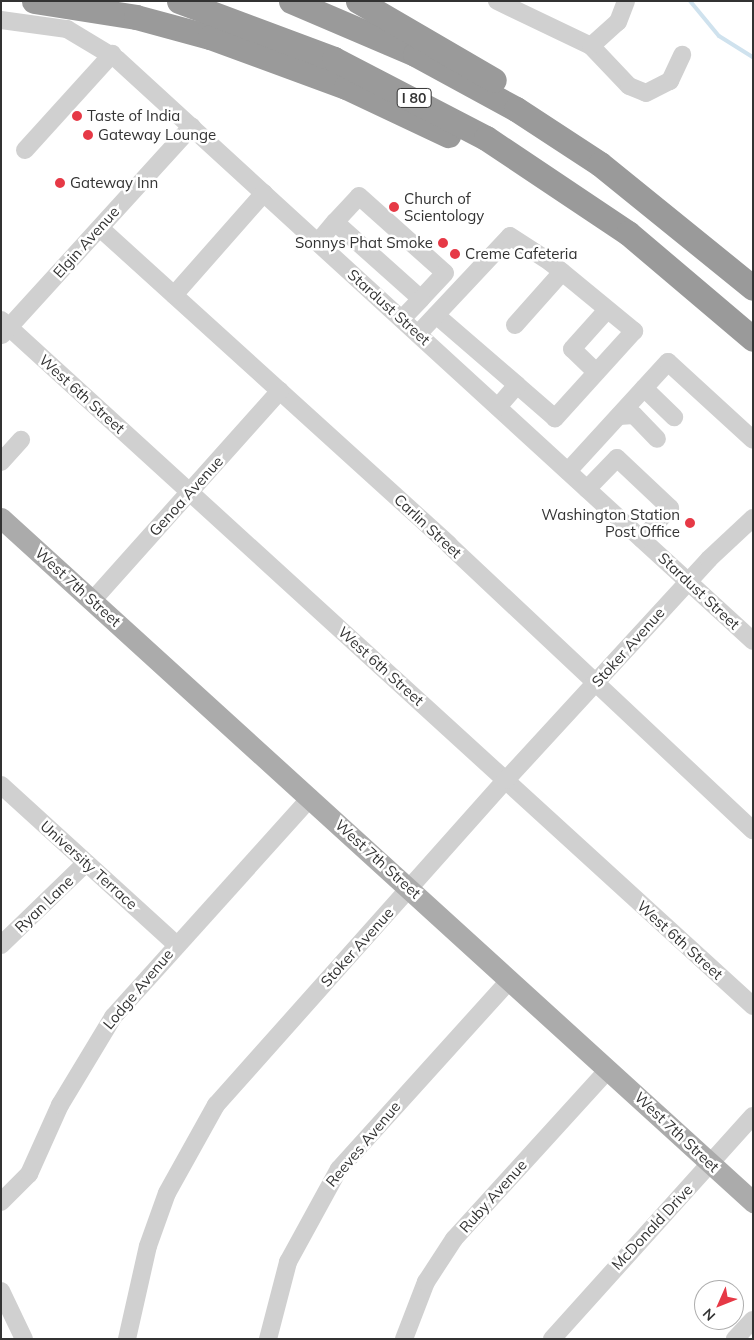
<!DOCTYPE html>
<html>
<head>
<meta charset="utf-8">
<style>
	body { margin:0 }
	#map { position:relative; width:754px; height:1340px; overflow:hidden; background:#fff; font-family:Mulish,sans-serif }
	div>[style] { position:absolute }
	.stream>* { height:4px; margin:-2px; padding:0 2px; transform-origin:2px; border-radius:2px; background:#cfe2ee }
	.minor>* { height:18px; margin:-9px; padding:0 9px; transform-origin:9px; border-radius:9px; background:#d0d0d0 }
	.major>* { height:21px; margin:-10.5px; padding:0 10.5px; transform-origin:10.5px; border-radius:10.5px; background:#ababab }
	.highway>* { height:25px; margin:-12.5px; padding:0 12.5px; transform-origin:12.5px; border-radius:12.5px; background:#9a9a9a }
	.dots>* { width:14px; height:14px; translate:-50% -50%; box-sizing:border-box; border:2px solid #fff; border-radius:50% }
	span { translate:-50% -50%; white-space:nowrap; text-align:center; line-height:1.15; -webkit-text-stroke:5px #fff; paint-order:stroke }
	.shield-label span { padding:1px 4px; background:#fff; border:1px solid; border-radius:4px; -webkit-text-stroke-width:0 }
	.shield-label { font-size:14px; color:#333; font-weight:700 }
	.poi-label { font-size:15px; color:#333 }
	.left { translate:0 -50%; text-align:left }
	.right { translate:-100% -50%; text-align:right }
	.street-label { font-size:15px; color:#333 }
	.frame { position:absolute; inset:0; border:2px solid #333; pointer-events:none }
	.north { position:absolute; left:694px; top:1280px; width:50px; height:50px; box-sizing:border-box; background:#fff; border:1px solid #adadad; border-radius:50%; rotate:226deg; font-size:14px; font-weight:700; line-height:20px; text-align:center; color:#333 }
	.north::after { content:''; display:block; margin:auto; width:18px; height:22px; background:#e63946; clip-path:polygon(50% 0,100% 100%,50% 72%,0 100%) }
</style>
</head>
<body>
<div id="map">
	<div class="stream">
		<i style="left:690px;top:1px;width:45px;rotate:50.4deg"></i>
		<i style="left:719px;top:36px;width:40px;rotate:32deg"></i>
	</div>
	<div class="minor">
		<i style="left:497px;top:1px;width:104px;rotate:25.6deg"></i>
		<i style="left:591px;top:46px;width:55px;rotate:46.5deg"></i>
		<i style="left:629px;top:86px;width:18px;rotate:22deg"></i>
		<i style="left:646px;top:93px;width:27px;rotate:-27deg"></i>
		<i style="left:670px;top:81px;width:29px;rotate:-65deg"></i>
		<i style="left:1px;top:20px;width:67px;rotate:7.8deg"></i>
		<i style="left:67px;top:29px;width:58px;rotate:31deg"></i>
		<i style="left:117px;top:59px;width:862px;rotate:42.46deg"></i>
		<i style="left:591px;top:46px;width:36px;rotate:-42deg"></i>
		<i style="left:618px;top:22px;width:22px;rotate:-69deg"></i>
		<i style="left:25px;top:150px;width:130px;rotate:-47.8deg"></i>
		<i style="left:335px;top:222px;width:35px;rotate:-47deg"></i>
		<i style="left:359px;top:196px;width:115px;rotate:41.8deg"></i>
		<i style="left:445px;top:273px;width:35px;rotate:133deg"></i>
		<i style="left:100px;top:228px;width:471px;rotate:42.2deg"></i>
		<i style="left:449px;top:545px;width:417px;rotate:43.2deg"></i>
		<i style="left:318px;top:242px;width:26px;rotate:-50deg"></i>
		<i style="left:335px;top:222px;width:115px;rotate:41.8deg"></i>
		<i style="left:421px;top:299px;width:28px;rotate:134deg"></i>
		<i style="left:174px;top:295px;width:136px;rotate:-48.6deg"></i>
		<i style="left:436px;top:315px;width:107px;rotate:40.8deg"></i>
		<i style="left:1px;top:320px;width:1018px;rotate:42.37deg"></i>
		<i style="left:515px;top:325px;width:71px;rotate:-48.4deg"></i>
		<i style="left:418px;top:334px;width:134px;rotate:-46.8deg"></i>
		<i style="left:510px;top:236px;width:48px;rotate:33deg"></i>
		<i style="left:550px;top:262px;width:109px;rotate:39.4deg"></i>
		<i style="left:634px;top:331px;width:118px;rotate:132.2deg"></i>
		<i style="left:555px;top:418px;width:50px;rotate:-139deg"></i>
		<i style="left:517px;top:385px;width:29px;rotate:131deg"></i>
		<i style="left:2px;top:335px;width:282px;rotate:-47.7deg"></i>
		<i style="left:596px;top:372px;width:33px;rotate:-136deg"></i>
		<i style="left:572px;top:349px;width:52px;rotate:-48.1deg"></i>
		<i style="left:644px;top:388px;width:42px;rotate:44deg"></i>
		<i style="left:619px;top:416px;width:15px;rotate:-4deg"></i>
		<i style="left:634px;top:415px;width:33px;rotate:46deg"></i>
		<i style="left:1px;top:462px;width:30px;rotate:-48deg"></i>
		<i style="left:568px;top:471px;width:148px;rotate:-47.5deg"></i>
		<i style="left:668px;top:362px;width:115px;rotate:42.5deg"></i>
		<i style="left:587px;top:489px;width:43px;rotate:-45.9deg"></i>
		<i style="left:617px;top:458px;width:73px;rotate:43.3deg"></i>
		<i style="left:670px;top:508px;width:42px;rotate:132.1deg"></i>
		<i style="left:92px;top:601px;width:282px;rotate:-48.2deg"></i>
		<i style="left:1px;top:785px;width:236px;rotate:42.3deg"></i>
		<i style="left:1px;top:945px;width:118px;rotate:-44deg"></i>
		<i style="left:1px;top:1202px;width:40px;rotate:-45deg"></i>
		<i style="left:29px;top:1174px;width:76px;rotate:-65.8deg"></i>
		<i style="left:60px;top:1105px;width:103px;rotate:-58.9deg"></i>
		<i style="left:113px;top:1017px;width:295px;rotate:-48deg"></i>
		<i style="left:1px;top:1291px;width:53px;rotate:64.4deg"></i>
		<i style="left:127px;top:1339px;width:95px;rotate:-77.3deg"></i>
		<i style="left:148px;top:1246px;width:56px;rotate:-70.3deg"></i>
		<i style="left:167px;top:1193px;width:101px;rotate:-60.9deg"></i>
		<i style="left:216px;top:1105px;width:436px;rotate:-48.3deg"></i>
		<i style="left:506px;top:780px;width:300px;rotate:-47.4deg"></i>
		<i style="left:709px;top:559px;width:60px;rotate:-43deg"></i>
		<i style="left:268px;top:1339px;width:80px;rotate:-75.4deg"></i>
		<i style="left:288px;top:1262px;width:106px;rotate:-61.3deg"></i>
		<i style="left:339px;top:1169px;width:255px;rotate:-47.9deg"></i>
		<i style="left:404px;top:1339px;width:61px;rotate:-68.9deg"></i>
		<i style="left:426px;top:1282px;width:51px;rotate:-56.9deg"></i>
		<i style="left:454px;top:1239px;width:229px;rotate:-47.7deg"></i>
		<i style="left:552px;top:1339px;width:300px;rotate:-48deg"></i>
		<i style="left:735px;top:1339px;width:26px;rotate:-47deg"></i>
	</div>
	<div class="major">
		<i style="left:1px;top:518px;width:1017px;rotate:42.29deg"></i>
	</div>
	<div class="highway">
		<i style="left:34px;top:1px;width:103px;rotate:8.9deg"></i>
		<i style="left:136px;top:17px;width:77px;rotate:15.1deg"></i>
		<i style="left:210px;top:37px;width:145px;rotate:20.2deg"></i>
		<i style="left:346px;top:87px;width:113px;rotate:25.2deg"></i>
		<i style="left:179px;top:1px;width:165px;rotate:20.5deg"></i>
		<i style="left:334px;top:59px;width:171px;rotate:27.5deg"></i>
		<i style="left:486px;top:138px;width:171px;rotate:33.8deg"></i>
		<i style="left:628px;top:233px;width:164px;rotate:40.3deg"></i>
		<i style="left:291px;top:1px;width:135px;rotate:23.1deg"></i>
		<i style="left:415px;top:54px;width:115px;rotate:28.6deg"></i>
		<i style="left:516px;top:109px;width:100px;rotate:33.2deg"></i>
		<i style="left:600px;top:164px;width:197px;rotate:39deg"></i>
		<i style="left:358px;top:1px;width:157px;rotate:30.2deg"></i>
	</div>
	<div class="dots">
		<i style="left:77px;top:116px;background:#e63946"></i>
		<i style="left:88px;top:135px;background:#e63946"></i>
		<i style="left:60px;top:183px;background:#e63946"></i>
		<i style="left:394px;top:207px;background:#e63946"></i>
		<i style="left:443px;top:243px;background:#e63946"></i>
		<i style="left:455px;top:254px;background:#e63946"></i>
		<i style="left:690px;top:523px;background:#e63946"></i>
	</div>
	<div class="shield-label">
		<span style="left:414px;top:98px">I 80</span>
	</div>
	<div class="poi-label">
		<span class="left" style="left:87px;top:116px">Taste of India</span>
		<span class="left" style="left:98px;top:135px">Gateway Lounge</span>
		<span class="left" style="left:70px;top:183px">Gateway Inn</span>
		<span class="left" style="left:404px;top:207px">Church of<br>Scientology</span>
		<span class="right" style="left:433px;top:243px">Sonnys Phat Smoke</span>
		<span class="left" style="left:465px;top:254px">Creme Cafeteria</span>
		<span class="right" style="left:680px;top:523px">Washington Station<br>Post Office</span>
	</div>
	<div class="street-label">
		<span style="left:86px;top:242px;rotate:-48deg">Elgin Avenue</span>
		<span style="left:389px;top:307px;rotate:42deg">Stardust Street</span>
		<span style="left:82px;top:394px;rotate:42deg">West 6th Street</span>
		<span style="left:186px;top:496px;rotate:-48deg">Genoa Avenue</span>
		<span style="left:428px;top:526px;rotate:43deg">Carlin Street</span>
		<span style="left:78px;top:587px;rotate:42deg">West 7th Street</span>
		<span style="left:699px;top:591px;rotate:43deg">Stardust Street</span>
		<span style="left:628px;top:647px;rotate:-48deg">Stoker Avenue</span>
		<span style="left:381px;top:666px;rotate:42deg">West 6th Street</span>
		<span style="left:378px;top:859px;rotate:42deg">West 7th Street</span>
		<span style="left:89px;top:865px;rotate:42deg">University Terrace</span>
		<span style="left:44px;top:904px;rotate:-44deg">Ryan Lane</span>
		<span style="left:680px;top:940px;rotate:42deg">West 6th Street</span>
		<span style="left:357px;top:947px;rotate:-48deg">Stoker Avenue</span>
		<span style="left:138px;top:989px;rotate:-50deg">Lodge Avenue</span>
		<span style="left:677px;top:1132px;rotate:43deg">West 7th Street</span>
		<span style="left:363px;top:1144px;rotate:-50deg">Reeves Avenue</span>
		<span style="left:493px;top:1196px;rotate:-48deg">Ruby Avenue</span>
		<span style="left:652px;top:1227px;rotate:-47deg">McDonald Drive</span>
	</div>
	<div class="frame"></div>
	<div class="north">N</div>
</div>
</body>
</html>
